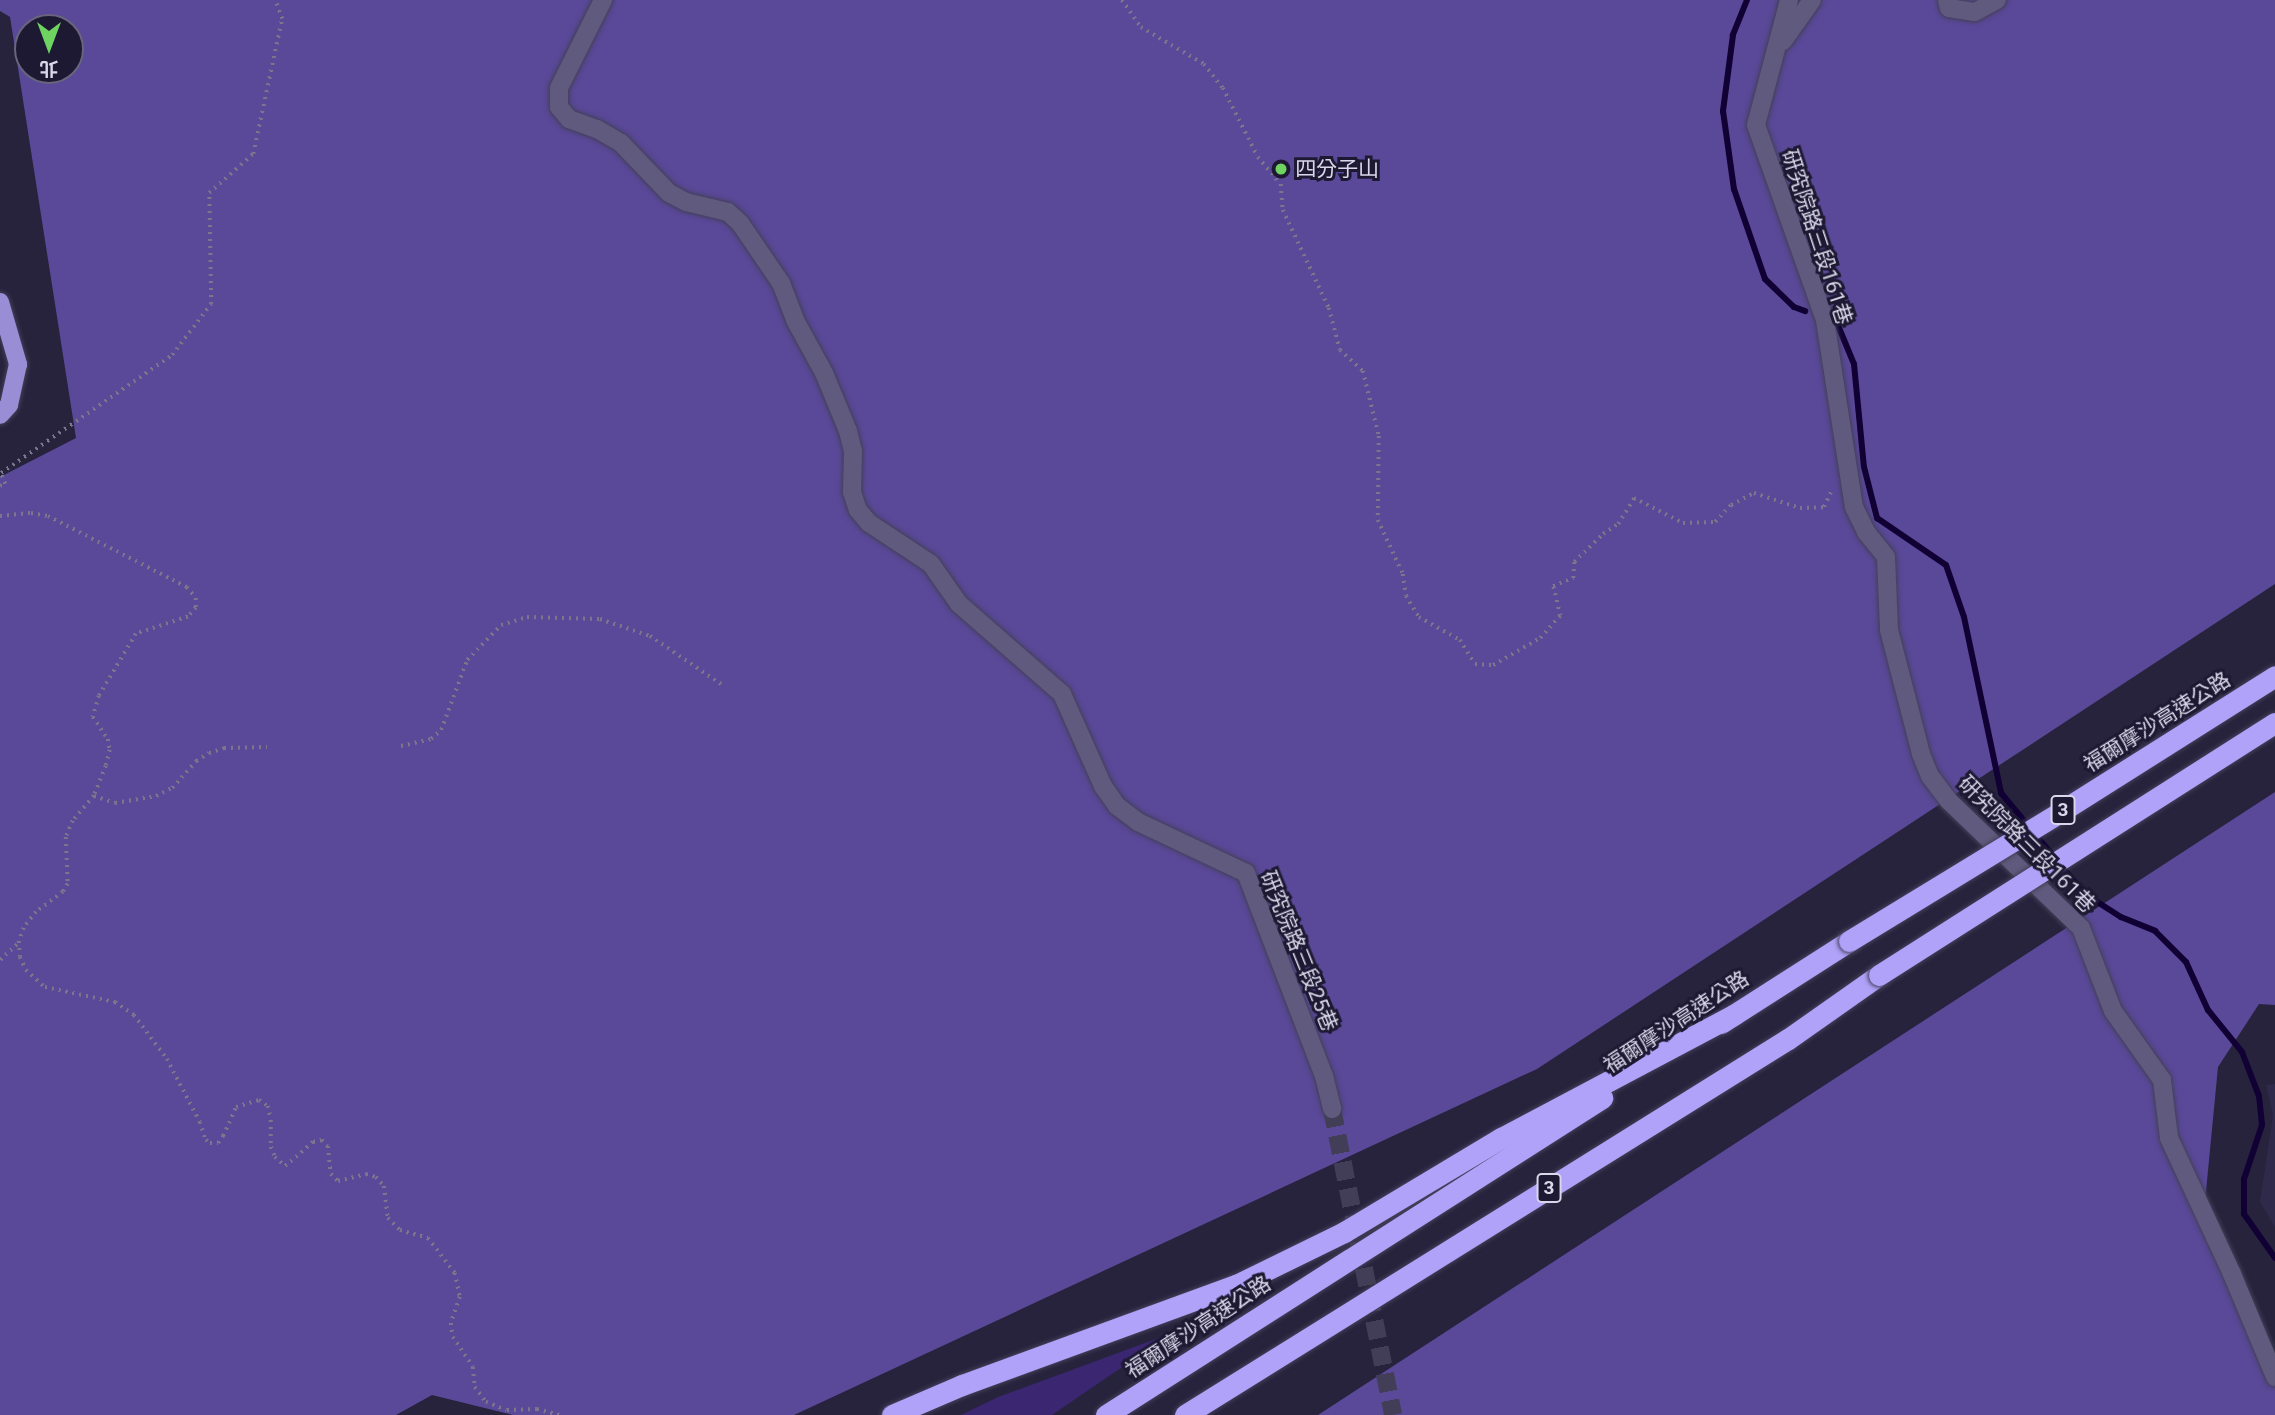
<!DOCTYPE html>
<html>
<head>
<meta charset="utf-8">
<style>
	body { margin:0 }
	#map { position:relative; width:2275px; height:1415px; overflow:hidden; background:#27233d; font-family:Roboto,"Noto Sans TC",sans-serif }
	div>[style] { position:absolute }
	.built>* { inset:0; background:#2f294a }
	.green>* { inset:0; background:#3a2671 }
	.forest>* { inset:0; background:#5a4898 }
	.stream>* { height:6px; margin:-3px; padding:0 3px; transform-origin:3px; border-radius:3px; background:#110034 }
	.minor-tunnel>* { height:18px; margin-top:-9px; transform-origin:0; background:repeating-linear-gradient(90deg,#423e57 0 18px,transparent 0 27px) }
	.path>* { height:3.5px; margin-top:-1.75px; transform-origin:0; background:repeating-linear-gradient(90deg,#7a778d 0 2px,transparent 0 7px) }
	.roads { filter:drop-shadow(0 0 2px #434059) drop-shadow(0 0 2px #434059) }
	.minor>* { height:18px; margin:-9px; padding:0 9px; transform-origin:9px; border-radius:9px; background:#605b7e }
	.major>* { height:18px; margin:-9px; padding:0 9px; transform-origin:9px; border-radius:9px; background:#998dd6 }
	.highway>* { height:21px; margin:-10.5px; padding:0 10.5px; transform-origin:10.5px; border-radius:10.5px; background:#b0a1f9 }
	.bridges { filter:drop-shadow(0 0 2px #434059) drop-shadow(0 0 2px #434059) }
	.highway-bridge>* { height:21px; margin:-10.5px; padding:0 10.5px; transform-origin:10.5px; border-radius:10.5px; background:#b0a1f9 }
	.dots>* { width:19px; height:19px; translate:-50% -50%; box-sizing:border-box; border:4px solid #1e1933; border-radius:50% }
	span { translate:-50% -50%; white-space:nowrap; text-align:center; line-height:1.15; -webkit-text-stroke:6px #1e1933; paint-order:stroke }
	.shield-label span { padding:2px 5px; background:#1e1933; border:2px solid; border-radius:5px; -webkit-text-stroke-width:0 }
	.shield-label { font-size:19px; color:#d9d7e9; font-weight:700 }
	.poi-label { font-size:21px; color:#d9d7e9 }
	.left { translate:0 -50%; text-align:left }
	.street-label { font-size:21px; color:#d9d7e9 }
	.north { position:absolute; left:14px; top:14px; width:70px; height:70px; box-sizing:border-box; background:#1e1933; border:2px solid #69657c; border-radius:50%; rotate:180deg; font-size:19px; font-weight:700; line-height:28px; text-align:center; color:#d9d7e9 }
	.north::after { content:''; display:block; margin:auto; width:24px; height:32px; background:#6ed361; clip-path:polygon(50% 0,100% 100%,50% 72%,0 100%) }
</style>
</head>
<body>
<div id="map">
	<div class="built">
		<i style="clip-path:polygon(2275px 1084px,2275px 1227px,2260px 1202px,2273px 1115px,2266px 1085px)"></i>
	</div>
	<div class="green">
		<i style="clip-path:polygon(1172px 1333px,1052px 1415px,961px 1415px,998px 1397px)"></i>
	</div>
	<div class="forest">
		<i style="clip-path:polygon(evenodd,0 0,2275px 0,2275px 584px,1537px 1069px,794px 1415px,513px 1415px,432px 1395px,396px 1415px,0 1415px,0 477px,76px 438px,10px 17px,0 11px,0 0,28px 28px,70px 28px,70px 70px,28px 70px,28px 28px)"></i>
		<i style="clip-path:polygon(2275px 792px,2275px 1005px,2259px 1004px,2218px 1067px,2204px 1212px,2275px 1377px,2275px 1415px,1318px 1415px)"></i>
	</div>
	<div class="stream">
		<i style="left:1747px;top:0;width:38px;rotate:112deg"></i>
		<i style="left:1733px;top:35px;width:77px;rotate:97.5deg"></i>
		<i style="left:1723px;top:111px;width:79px;rotate:82deg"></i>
		<i style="left:1734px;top:189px;width:95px;rotate:71deg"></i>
		<i style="left:1765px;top:279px;width:40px;rotate:44deg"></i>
		<i style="left:1794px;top:307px;width:12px;rotate:20deg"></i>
		<i style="left:1837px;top:323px;width:44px;rotate:67.5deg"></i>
		<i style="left:1854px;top:364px;width:103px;rotate:84.5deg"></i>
		<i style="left:1864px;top:467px;width:53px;rotate:75.7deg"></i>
		<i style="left:1877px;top:518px;width:83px;rotate:34.3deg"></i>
		<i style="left:1946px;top:565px;width:55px;rotate:70.9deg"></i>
		<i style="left:1964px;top:617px;width:180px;rotate:78.1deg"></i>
		<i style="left:2001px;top:793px;width:131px;rotate:50.3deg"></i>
		<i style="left:2085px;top:894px;width:43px;rotate:32.6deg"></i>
		<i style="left:2121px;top:917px;width:37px;rotate:22deg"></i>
		<i style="left:2155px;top:931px;width:44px;rotate:45deg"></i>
		<i style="left:2186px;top:962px;width:53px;rotate:65.4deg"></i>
		<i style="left:2208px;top:1010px;width:54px;rotate:51deg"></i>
		<i style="left:2242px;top:1052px;width:47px;rotate:68.9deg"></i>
		<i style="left:2259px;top:1096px;width:29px;rotate:84deg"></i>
		<i style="left:2262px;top:1125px;width:57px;rotate:108.4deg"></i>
		<i style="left:2244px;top:1179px;width:35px;rotate:90deg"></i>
		<i style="left:2244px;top:1214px;width:54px;rotate:54.8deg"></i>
	</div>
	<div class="minor-tunnel">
		<i style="left:1332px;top:1109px;width:312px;rotate:78.7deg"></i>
	</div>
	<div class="path">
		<i style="left:1122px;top:0;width:33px;rotate:55deg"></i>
		<i style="left:1141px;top:27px;width:73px;rotate:30.4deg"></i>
		<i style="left:1204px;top:64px;width:31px;rotate:52deg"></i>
		<i style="left:1223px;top:88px;width:77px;rotate:63.1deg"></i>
		<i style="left:1258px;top:157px;width:35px;rotate:50deg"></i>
		<i style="left:1281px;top:184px;width:26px;rotate:86deg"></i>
		<i style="left:1283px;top:210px;width:108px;rotate:64.9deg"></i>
		<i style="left:1329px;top:308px;width:43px;rotate:75.3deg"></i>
		<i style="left:1340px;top:350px;width:31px;rotate:42deg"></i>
		<i style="left:1363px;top:371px;width:67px;rotate:76.2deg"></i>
		<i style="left:1379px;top:436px;width:84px;rotate:90.7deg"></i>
		<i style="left:1378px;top:520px;width:60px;rotate:65.2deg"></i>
		<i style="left:1403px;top:574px;width:22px;rotate:82deg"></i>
		<i style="left:1406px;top:596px;width:25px;rotate:58deg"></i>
		<i style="left:1419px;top:617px;width:47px;rotate:29.3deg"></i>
		<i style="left:1460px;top:640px;width:28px;rotate:58deg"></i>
		<i style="left:1475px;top:664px;width:18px;rotate:3deg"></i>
		<i style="left:1493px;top:665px;width:54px;rotate:-29.9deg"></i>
		<i style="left:1540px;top:638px;width:30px;rotate:-48deg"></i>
		<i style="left:1560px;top:616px;width:31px;rotate:-103deg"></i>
		<i style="left:1553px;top:586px;width:22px;rotate:-22deg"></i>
		<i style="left:1573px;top:578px;width:16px;rotate:-86deg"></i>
		<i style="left:1574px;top:562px;width:40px;rotate:-44deg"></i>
		<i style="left:1603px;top:534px;width:18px;rotate:-34deg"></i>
		<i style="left:1618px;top:524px;width:31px;rotate:-58deg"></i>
		<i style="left:1634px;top:498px;width:55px;rotate:27deg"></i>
		<i style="left:1683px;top:523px;width:32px;rotate:-2deg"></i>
		<i style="left:1715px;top:522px;width:23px;rotate:-47deg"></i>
		<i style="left:1731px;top:505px;width:26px;rotate:-28deg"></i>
		<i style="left:1754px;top:493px;width:48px;rotate:18.1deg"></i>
		<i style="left:1800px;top:508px;width:24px;rotate:-2deg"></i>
		<i style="left:1824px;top:507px;width:20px;rotate:-66deg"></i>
		<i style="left:1px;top:473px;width:208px;rotate:-34.6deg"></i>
		<i style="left:172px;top:355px;width:64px;rotate:-52.6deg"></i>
		<i style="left:211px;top:304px;width:111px;rotate:-91deg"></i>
		<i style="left:209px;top:193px;width:59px;rotate:-41.6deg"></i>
		<i style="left:253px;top:154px;width:138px;rotate:-77.9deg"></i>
		<i style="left:282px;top:19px;width:20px;rotate:-110deg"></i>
		<i style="left:0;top:486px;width:5px;rotate:-22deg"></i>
		<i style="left:5px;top:484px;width:11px;rotate:-112deg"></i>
		<i style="left:0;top:516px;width:31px;rotate:-6deg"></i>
		<i style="left:31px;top:513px;width:17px;rotate:10deg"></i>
		<i style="left:48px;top:516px;width:156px;rotate:27.1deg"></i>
		<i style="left:187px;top:587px;width:14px;rotate:51deg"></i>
		<i style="left:196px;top:598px;width:10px;rotate:90deg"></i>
		<i style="left:196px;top:608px;width:12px;rotate:132deg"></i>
		<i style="left:188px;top:617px;width:55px;rotate:161.9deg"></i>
		<i style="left:136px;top:634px;width:72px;rotate:120.8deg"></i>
		<i style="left:99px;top:696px;width:22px;rotate:106deg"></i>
		<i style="left:93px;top:717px;width:27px;rotate:56deg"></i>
		<i style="left:108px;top:739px;width:11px;rotate:80deg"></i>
		<i style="left:110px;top:750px;width:16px;rotate:104deg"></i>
		<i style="left:106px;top:766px;width:32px;rotate:112deg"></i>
		<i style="left:94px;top:796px;width:33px;rotate:130deg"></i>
		<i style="left:73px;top:821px;width:17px;rotate:114deg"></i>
		<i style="left:66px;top:837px;width:47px;rotate:87.6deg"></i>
		<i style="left:68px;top:884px;width:9px;rotate:122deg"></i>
		<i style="left:63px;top:892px;width:34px;rotate:143deg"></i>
		<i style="left:36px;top:912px;width:20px;rotate:127deg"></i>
		<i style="left:24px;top:928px;width:14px;rotate:111deg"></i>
		<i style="left:19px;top:941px;width:16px;rotate:86deg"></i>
		<i style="left:20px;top:957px;width:14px;rotate:65deg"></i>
		<i style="left:26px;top:970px;width:25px;rotate:42deg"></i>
		<i style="left:45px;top:987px;width:72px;rotate:12.1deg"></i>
		<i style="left:115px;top:1002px;width:23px;rotate:34deg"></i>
		<i style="left:134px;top:1015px;width:55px;rotate:53.1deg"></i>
		<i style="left:167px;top:1059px;width:71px;rotate:62.4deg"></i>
		<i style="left:200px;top:1122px;width:19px;rotate:72deg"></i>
		<i style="left:206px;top:1140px;width:5px;rotate:37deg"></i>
		<i style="left:210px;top:1143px;width:8px"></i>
		<i style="left:218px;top:1143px;width:9px;rotate:-54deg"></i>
		<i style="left:223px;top:1136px;width:32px;rotate:-66deg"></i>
		<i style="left:236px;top:1107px;width:24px;rotate:-17deg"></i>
		<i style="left:259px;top:1100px;width:11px;rotate:34deg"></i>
		<i style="left:268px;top:1106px;width:14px;rotate:78deg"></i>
		<i style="left:271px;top:1120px;width:27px;rotate:90deg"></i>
		<i style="left:271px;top:1147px;width:11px;rotate:68deg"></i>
		<i style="left:275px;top:1157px;width:13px;rotate:42deg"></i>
		<i style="left:285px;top:1166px;width:37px;rotate:-41deg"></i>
		<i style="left:313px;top:1142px;width:9px;rotate:-13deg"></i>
		<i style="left:322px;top:1140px;width:8px;rotate:45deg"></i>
		<i style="left:328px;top:1146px;width:28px;rotate:84deg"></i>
		<i style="left:331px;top:1174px;width:10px;rotate:45deg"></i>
		<i style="left:338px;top:1181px;width:29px;rotate:-14deg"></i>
		<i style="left:366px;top:1174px;width:10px;rotate:17deg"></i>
		<i style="left:376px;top:1177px;width:12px;rotate:48deg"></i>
		<i style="left:384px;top:1186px;width:32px;rotate:83deg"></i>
		<i style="left:388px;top:1218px;width:17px;rotate:45deg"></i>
		<i style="left:400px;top:1230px;width:29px;rotate:16deg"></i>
		<i style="left:428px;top:1238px;width:44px;rotate:52.4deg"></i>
		<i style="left:455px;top:1273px;width:25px;rotate:78deg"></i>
		<i style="left:460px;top:1297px;width:28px;rotate:109deg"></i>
		<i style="left:451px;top:1323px;width:14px;rotate:82deg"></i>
		<i style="left:453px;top:1337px;width:36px;rotate:56deg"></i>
		<i style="left:473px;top:1367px;width:20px;rotate:84deg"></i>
		<i style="left:475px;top:1387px;width:19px;rotate:54deg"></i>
		<i style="left:486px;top:1402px;width:22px;rotate:21deg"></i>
		<i style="left:507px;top:1410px;width:30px;rotate:-2deg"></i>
		<i style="left:537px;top:1409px;width:23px;rotate:15deg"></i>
		<i style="left:401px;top:746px;width:31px;rotate:-13deg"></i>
		<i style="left:431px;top:739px;width:13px;rotate:-42deg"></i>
		<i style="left:441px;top:730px;width:75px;rotate:-69.6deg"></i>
		<i style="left:467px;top:660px;width:49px;rotate:-45.8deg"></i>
		<i style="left:501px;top:625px;width:27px;rotate:-17deg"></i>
		<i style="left:527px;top:617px;width:73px;rotate:1.6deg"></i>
		<i style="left:600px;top:619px;width:53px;rotate:18.8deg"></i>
		<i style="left:650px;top:636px;width:86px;rotate:34.1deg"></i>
		<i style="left:94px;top:796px;width:22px;rotate:18deg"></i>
		<i style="left:115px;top:803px;width:42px;rotate:-9.7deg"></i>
		<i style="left:156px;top:796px;width:18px;rotate:-27deg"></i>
		<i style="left:172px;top:788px;width:36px;rotate:-48deg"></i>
		<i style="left:196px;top:761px;width:15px;rotate:-32deg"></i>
		<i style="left:209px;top:753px;width:16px;rotate:-18deg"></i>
		<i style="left:224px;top:748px;width:43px;rotate:-1.3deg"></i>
		<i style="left:0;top:960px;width:25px;rotate:-43deg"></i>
	</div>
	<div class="roads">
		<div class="minor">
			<i style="left:603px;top:0;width:98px;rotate:116.6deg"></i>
			<i style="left:559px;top:88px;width:19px;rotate:90deg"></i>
			<i style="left:559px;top:107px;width:16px;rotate:50deg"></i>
			<i style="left:569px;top:119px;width:30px;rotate:20deg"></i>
			<i style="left:597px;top:129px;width:28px;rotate:30deg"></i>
			<i style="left:621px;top:143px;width:69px;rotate:46.2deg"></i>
			<i style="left:669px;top:193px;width:19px;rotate:28deg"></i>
			<i style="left:686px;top:202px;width:43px;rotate:13.4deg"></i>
			<i style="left:728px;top:212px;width:16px;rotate:43deg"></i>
			<i style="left:740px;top:223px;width:73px;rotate:55.7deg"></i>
			<i style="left:781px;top:283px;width:40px;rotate:69deg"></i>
			<i style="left:795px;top:320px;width:60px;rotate:61.3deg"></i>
			<i style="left:824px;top:373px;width:63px;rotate:67.5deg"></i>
			<i style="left:848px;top:431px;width:21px;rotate:76deg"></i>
			<i style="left:853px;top:451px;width:41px;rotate:91.4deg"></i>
			<i style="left:852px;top:492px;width:19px;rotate:72deg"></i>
			<i style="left:858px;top:510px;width:17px;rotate:50deg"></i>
			<i style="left:869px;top:523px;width:74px;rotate:33.5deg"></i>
			<i style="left:931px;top:564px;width:49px;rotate:55deg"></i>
			<i style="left:959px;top:604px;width:137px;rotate:41.1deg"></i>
			<i style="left:1062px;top:694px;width:101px;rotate:66deg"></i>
			<i style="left:1103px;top:786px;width:24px;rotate:55deg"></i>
			<i style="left:1117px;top:806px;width:26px;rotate:37deg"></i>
			<i style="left:1138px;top:822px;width:119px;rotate:25.3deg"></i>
			<i style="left:1246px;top:873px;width:217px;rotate:69deg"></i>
			<i style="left:1324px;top:1076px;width:34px;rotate:76deg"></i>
			<i style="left:1789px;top:0;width:129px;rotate:104.8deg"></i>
			<i style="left:1756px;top:125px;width:207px;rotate:70.5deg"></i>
			<i style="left:1825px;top:320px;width:189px;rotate:81.2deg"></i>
			<i style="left:1854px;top:507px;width:28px;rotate:64deg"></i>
			<i style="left:1866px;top:532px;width:32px;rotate:51deg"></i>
			<i style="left:1886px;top:557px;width:73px;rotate:87.6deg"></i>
			<i style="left:1889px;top:630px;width:128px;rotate:75.5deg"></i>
			<i style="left:1921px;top:754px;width:24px;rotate:68deg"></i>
			<i style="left:1930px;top:776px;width:31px;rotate:53deg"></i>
			<i style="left:1949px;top:801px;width:183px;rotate:43.9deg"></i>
			<i style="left:2081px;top:928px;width:89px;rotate:68.9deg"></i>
			<i style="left:2113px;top:1011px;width:85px;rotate:54.6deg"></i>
			<i style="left:2162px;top:1080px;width:58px;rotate:83.1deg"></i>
			<i style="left:2169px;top:1138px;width:150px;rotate:65.1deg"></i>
			<i style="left:2232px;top:1274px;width:112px;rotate:67.3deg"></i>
			<i style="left:1947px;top:0;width:8px;rotate:76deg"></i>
			<i style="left:1949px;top:8px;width:26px;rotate:9deg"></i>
			<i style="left:1975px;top:12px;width:25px;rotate:-29deg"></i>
			<i style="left:1783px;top:41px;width:50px;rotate:-54.7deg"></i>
		</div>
		<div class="major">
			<i style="left:0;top:302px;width:65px;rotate:73.8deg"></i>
			<i style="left:18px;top:364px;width:42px;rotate:102.4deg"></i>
			<i style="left:9px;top:405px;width:13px;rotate:132deg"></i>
		</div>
		<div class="highway">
			<i style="left:1721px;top:1023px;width:152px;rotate:-32.6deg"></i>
			<i style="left:892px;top:1415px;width:76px;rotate:-23.2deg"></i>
			<i style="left:962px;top:1385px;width:292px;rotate:-20.1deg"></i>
			<i style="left:1236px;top:1285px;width:120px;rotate:-26.1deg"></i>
			<i style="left:1344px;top:1232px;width:183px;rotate:-30.9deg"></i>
			<i style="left:1501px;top:1138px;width:263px;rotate:-27.9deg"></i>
			<i style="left:1106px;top:1415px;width:589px;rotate:-32.58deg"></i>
			<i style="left:1185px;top:1415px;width:711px;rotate:-31.95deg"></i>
			<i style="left:1788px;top:1039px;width:111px;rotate:-35.1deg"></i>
		</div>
	</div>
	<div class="bridges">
		<div class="highway-bridge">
			<i style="left:1849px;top:941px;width:247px;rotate:-31.4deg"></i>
			<i style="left:2060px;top:812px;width:254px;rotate:-32.3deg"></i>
			<i style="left:1879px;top:975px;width:469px;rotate:-32.5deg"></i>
		</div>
	</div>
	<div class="dots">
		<i style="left:1281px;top:169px;background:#6ed361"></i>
	</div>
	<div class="shield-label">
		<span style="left:2063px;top:810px">3</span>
		<span style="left:1549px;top:1188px">3</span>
	</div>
	<div class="poi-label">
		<span class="left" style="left:1295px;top:169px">四分子山</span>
	</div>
	<div class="street-label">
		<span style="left:1817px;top:237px;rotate:72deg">研究院路三段161巷</span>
		<span style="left:2157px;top:722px;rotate:-32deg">福爾摩沙高速公路</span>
		<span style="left:2027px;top:844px;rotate:45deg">研究院路三段161巷</span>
		<span style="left:1299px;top:951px;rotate:68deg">研究院路三段25巷</span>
		<span style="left:1676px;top:1022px;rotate:-33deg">福爾摩沙高速公路</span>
		<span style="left:1198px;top:1327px;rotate:-33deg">福爾摩沙高速公路</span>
	</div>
	<div class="north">北</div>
</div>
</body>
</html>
